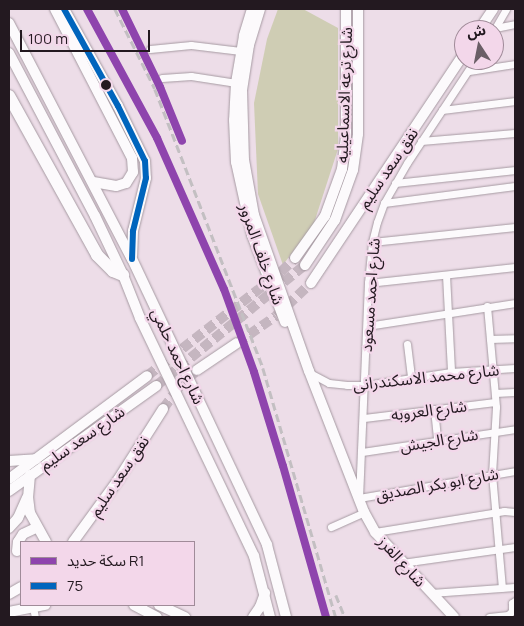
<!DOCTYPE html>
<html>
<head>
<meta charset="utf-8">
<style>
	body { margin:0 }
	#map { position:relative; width:524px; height:626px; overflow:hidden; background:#eddde8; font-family:Manrope,"Noto Sans Arabic",sans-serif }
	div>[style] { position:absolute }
	.green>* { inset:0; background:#cfcdb4 }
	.secondary-tunnel>* { height:10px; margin-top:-5px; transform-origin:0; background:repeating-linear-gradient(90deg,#c5b6c0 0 10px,transparent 0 15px) }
	.primary-tunnel>* { height:10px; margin-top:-5px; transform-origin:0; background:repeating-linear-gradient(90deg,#c5b6c0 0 10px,transparent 0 15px) }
	.roads { filter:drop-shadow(0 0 1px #a69aa2) drop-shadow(0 0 1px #a69aa2) }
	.street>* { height:7px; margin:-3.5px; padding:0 3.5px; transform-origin:3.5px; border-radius:3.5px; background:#fcfafc }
	.secondary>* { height:10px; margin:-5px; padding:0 5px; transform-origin:5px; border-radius:5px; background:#fcfafc }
	.primary>* { height:10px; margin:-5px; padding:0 5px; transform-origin:5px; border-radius:5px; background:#fcfafc }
	.highway>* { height:12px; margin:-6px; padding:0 6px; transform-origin:6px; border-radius:6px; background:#fcfafc }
	.rail>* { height:2.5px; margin-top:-1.25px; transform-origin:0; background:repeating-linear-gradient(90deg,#c3bfc2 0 8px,transparent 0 12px) }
	.bus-1>* { height:6px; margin:-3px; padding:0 3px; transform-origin:3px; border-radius:3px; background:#0065bd }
	.rail-1>* { height:8px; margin:-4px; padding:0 4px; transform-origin:4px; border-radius:4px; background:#8e44ad }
	.dots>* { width:14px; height:14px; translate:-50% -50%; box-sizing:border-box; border:2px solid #f3d7ea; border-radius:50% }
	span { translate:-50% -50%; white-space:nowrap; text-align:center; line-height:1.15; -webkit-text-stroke:4.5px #f3d7ea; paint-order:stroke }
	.street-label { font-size:16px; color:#231920 }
	.frame { position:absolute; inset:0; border:10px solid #231920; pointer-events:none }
	.legend { position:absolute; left:20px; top:541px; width:175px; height:65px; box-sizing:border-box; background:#f3d7ea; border:1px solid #a08b99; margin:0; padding:6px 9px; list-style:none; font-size:15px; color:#231920 }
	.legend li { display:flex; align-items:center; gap:10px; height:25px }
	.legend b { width:25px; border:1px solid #a08b99 }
	.north { position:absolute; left:454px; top:20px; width:50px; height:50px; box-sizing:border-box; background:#f3d7ea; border:1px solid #a08b99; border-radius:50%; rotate:349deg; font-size:14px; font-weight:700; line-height:20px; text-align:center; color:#231920 }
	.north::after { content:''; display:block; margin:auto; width:18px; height:22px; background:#6a5e66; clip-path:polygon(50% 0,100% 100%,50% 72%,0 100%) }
	.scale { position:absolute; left:20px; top:30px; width:130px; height:22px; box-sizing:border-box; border:2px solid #231920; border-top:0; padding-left:6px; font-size:15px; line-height:18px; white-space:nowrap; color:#231920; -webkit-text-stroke:4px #f3d7ea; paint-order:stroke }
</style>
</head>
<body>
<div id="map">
	<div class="green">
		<i style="clip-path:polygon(278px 9px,303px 9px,338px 28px,338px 149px,314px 223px,283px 265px,258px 194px,254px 103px,267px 39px)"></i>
	</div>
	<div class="secondary-tunnel">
		<i style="left:237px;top:343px;width:47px;rotate:-34.7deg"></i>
		<i style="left:276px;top:316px;width:48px;rotate:-43.3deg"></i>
		<i style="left:163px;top:409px;width:26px;rotate:-54deg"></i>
		<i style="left:178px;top:388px;width:23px;rotate:-43deg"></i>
	</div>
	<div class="primary-tunnel">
		<i style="left:147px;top:376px;width:170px;rotate:-37.8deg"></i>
		<i style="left:281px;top:272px;width:20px;rotate:-45deg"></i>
		<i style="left:156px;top:386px;width:192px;rotate:-39.1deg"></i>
	</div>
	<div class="roads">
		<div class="street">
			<i style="left:495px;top:28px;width:20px;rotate:-11deg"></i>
			<i style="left:494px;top:30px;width:24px;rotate:-60deg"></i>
			<i style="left:150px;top:49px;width:41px;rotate:-5.6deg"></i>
			<i style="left:191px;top:45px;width:50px;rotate:6.8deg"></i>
			<i style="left:475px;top:60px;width:123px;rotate:123.4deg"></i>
			<i style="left:407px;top:163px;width:46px;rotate:119.9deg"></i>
			<i style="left:384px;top:203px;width:20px;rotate:110deg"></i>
			<i style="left:377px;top:222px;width:21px;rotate:104deg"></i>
			<i style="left:372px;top:242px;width:41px;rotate:95.6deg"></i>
			<i style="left:368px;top:283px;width:215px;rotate:92.4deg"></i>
			<i style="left:359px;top:498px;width:158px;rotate:-9.8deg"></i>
			<i style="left:469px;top:71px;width:47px;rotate:-8.7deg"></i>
			<i style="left:162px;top:78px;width:29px;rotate:-4deg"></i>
			<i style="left:191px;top:76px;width:46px;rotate:8.8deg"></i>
			<i style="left:442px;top:110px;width:74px;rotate:-7deg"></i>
			<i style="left:421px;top:141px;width:94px;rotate:-4.9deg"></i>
			<i style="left:395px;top:183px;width:121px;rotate:-6.2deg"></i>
			<i style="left:384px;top:203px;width:132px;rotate:-7.4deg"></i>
			<i style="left:372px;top:242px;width:144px;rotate:-6deg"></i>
			<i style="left:446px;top:275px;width:97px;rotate:87deg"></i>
			<i style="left:368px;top:283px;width:148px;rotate:-6.2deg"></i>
			<i style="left:487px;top:306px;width:101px;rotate:84.9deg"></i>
			<i style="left:496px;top:407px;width:67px;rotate:93.4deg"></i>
			<i style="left:492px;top:474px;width:114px;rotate:85deg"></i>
			<i style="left:367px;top:326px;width:150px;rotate:-8.8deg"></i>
			<i style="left:490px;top:339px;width:25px;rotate:-2deg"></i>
			<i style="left:407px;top:344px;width:33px;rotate:83deg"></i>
			<i style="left:310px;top:373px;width:21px;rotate:28deg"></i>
			<i style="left:329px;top:383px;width:18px;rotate:6deg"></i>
			<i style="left:347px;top:385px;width:19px"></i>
			<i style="left:366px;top:385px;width:86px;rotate:-8.7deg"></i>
			<i style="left:451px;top:372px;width:64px;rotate:-3.6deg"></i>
			<i style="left:495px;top:393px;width:20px;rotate:-3deg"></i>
			<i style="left:434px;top:409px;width:31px;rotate:84deg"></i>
			<i style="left:364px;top:418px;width:132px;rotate:-7deg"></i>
			<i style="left:362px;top:452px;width:155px;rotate:-8.5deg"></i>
			<i style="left:331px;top:527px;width:36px;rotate:-24deg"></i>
			<i style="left:375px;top:532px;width:131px;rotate:-9.2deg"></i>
			<i style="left:504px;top:511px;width:11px;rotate:5deg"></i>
			<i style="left:402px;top:563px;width:114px;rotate:-8.1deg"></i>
			<i style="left:431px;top:593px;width:84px;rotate:-4.1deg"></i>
			<i style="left:33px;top:607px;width:10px;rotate:79deg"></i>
			<i style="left:489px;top:617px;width:19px;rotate:-6deg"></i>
			<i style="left:508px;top:615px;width:6px;rotate:-45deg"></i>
			<i style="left:512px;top:611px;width:8px;rotate:-90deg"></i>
			<i style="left:512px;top:603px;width:4px;rotate:-34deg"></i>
		</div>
		<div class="secondary">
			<i style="left:252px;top:9px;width:28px;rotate:107deg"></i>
			<i style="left:244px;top:36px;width:48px;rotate:99.7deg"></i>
			<i style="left:236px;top:83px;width:37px;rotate:93deg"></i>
			<i style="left:234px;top:120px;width:42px;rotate:87.3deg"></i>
			<i style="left:236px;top:162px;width:75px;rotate:77.6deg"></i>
			<i style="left:252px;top:235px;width:93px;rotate:69.2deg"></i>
			<i style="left:260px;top:9px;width:38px;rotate:107deg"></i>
			<i style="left:249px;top:45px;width:46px;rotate:98.8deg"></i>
			<i style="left:242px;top:90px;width:70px;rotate:88.4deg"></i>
			<i style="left:244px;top:160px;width:56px;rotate:79.7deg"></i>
			<i style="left:254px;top:215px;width:165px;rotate:70.6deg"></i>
			<i style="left:309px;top:371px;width:151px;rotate:68.7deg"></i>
			<i style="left:364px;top:512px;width:23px;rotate:61deg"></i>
			<i style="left:375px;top:532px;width:116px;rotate:47.1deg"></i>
			<i style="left:479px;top:30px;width:25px;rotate:-56deg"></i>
			<i style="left:311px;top:283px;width:275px;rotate:-56.3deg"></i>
			<i style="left:197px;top:370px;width:48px;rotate:-34deg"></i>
			<i style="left:9px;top:461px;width:27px;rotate:-4deg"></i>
			<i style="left:30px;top:475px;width:22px;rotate:95deg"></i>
			<i style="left:28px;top:497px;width:16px;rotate:83deg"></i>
			<i style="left:30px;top:513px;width:33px;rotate:61deg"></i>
			<i style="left:9px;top:528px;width:13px;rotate:-48deg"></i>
			<i style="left:18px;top:518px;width:22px;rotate:-66deg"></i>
			<i style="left:73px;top:542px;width:77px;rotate:-54deg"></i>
			<i style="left:118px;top:480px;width:84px;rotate:-57.6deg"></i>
			<i style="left:17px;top:551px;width:9px;rotate:-84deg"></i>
			<i style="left:18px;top:542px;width:9px;rotate:-58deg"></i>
			<i style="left:23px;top:534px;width:14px;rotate:-25deg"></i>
			<i style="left:9px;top:594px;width:14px;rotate:-30deg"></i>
			<i style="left:134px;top:605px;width:26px;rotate:28deg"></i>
			<i style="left:159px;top:605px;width:29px;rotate:25deg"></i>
			<i style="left:9px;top:612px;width:37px;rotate:-11deg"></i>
			<i style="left:253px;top:617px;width:12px;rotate:-55deg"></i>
			<i style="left:260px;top:607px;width:15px;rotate:-70deg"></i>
		</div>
		<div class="primary">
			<i style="left:55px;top:9px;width:168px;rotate:62.7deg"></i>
			<i style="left:132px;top:158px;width:14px;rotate:86deg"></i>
			<i style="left:133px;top:172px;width:13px;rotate:122deg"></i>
			<i style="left:126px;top:183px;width:10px;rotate:163deg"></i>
			<i style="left:116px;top:186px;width:23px;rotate:-170deg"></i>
			<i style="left:64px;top:9px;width:111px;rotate:60.9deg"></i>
			<i style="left:118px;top:106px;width:61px;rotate:63.9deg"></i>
			<i style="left:145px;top:161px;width:17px;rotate:87deg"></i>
			<i style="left:146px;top:178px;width:55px;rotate:103.8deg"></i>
			<i style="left:133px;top:231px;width:24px;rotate:92deg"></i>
			<i style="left:9px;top:23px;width:266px;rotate:62.5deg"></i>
			<i style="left:132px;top:259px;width:316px;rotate:64.7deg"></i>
			<i style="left:267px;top:545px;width:74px;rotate:75.2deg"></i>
			<i style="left:9px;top:53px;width:184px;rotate:62.2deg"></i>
			<i style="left:95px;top:216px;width:65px;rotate:64.6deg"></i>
			<i style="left:123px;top:275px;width:46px;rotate:68.4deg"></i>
			<i style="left:140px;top:318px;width:264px;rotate:64.4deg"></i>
			<i style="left:254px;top:556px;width:63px;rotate:75.3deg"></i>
			<i style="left:295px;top:258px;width:52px;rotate:-54.5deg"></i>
			<i style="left:325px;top:216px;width:50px;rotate:-70.1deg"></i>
			<i style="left:342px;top:169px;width:33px;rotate:-83deg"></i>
			<i style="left:346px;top:136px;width:127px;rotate:-90deg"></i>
			<i style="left:305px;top:265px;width:54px;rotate:-56.3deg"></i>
			<i style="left:335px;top:220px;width:53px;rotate:-70.2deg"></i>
			<i style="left:353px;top:170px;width:36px;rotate:-82deg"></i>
			<i style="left:358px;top:134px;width:125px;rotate:-90deg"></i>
			<i style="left:9px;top:479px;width:172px;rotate:-36.7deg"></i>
			<i style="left:9px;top:491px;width:181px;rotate:-35.5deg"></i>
		</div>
		<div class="highway">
			<i style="left:9px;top:96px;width:182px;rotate:61deg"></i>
			<i style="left:97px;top:255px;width:23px;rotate:45deg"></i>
			<i style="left:113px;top:271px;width:11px;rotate:22deg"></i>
		</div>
	</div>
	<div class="rail">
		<i style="left:87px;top:9px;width:147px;rotate:61.5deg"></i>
		<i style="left:157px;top:138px;width:165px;rotate:66.1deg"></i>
		<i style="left:224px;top:289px;width:88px;rotate:70.1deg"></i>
		<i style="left:254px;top:372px;width:98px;rotate:72.9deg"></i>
		<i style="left:283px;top:466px;width:157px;rotate:74.1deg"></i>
		<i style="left:115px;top:9px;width:89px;rotate:63.4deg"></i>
		<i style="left:155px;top:89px;width:299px;rotate:68.8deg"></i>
		<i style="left:263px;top:368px;width:259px;rotate:73.7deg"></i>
		<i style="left:336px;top:595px;width:24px;rotate:68deg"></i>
	</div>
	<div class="bus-1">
		<i style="left:64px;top:9px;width:111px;rotate:60.9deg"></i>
		<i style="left:118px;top:106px;width:61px;rotate:63.9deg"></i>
		<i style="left:145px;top:161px;width:17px;rotate:87deg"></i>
		<i style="left:146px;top:178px;width:55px;rotate:103.8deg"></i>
		<i style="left:133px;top:231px;width:28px;rotate:92deg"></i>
	</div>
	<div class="rail-1">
		<i style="left:87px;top:9px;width:147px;rotate:61.5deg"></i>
		<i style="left:157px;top:138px;width:165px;rotate:66.1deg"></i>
		<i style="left:224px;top:289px;width:88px;rotate:70.1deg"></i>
		<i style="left:254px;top:372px;width:98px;rotate:72.9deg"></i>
		<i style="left:283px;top:466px;width:157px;rotate:74.1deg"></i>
		<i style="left:122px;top:9px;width:87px;rotate:64deg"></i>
		<i style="left:160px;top:87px;width:58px;rotate:67.8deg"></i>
	</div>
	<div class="dots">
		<i style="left:106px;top:85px;background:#231920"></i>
	</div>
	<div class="street-label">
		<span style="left:344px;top:95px;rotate:-88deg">شارع ترعه الاسماعيليه</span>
		<span style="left:388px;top:168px;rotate:-56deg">نفق سعد سليم</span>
		<span style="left:262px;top:254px;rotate:71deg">شارع خلف المرور</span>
		<span style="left:370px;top:295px;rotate:-86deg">شارع احمد مسعود</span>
		<span style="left:178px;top:356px;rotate:65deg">شارع احمد حلمي</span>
		<span style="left:426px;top:377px;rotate:-6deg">شارع محمد الاسكندرانى</span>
		<span style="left:429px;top:410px;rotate:-7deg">شارع العروبه</span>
		<span style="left:82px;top:438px;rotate:-35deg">شارع سعد سليم</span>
		<span style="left:439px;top:440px;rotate:-9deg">شارع الجيش</span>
		<span style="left:119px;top:476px;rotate:-56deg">نفق سعد سليم</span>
		<span style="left:437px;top:484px;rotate:-10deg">شارع ابو بكر الصديق</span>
		<span style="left:402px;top:561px;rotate:48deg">شارع الفرز</span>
	</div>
	<div class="frame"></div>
	<ul class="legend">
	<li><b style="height:6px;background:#8e44ad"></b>سكة حديد R1</li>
	<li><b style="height:6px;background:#0065bd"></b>75</li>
	</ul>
	<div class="north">ش</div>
	<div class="scale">100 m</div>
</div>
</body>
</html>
